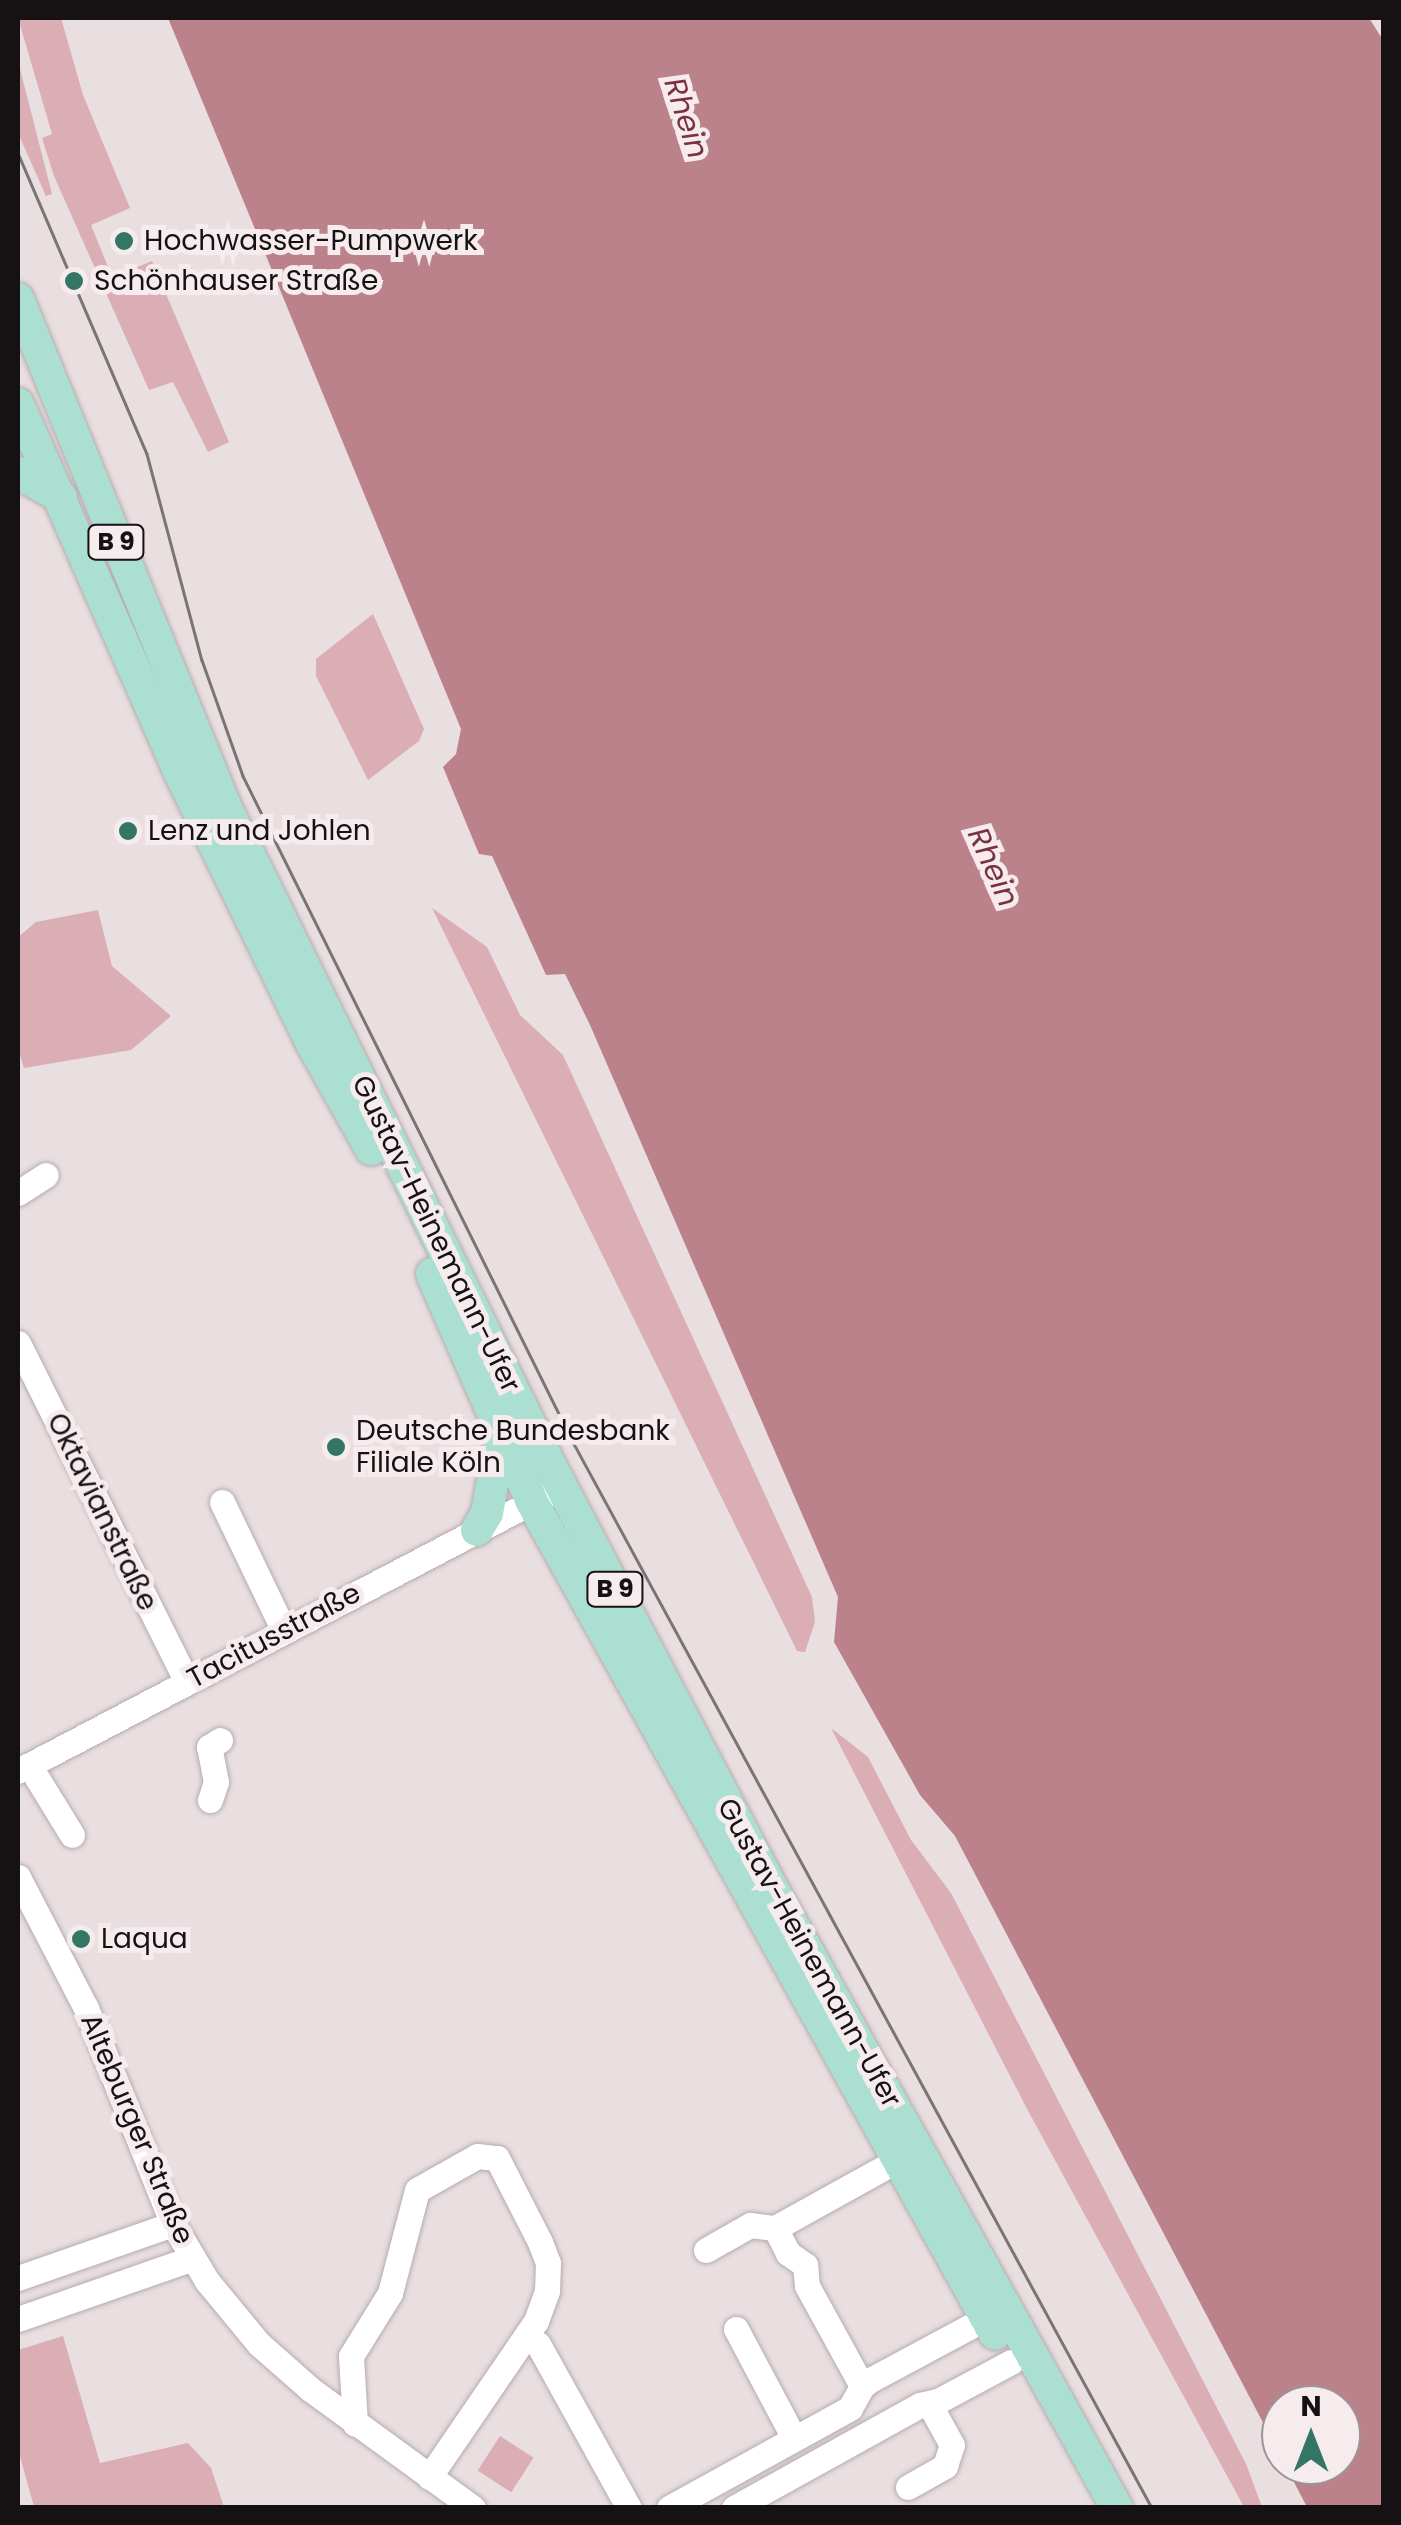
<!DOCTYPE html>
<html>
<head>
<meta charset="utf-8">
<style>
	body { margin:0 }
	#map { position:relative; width:1401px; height:2525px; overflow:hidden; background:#e9dee0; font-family:Poppins,sans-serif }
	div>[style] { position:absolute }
	.green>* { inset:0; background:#daaeb4; transform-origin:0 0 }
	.water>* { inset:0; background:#bc828b }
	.roads { filter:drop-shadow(0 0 2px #b6abad) drop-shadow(0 0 2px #b6abad) }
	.minor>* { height:25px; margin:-12.5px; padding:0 12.5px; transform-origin:12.5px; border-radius:12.5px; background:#fff }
	.major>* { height:32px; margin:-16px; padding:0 16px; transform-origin:16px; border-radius:16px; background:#abdfd1 }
	.tram>* { height:2.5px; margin:-1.25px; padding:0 1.25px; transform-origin:1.25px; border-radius:1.25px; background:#7b7475 }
	.dots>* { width:28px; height:28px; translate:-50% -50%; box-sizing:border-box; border:5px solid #f6ebed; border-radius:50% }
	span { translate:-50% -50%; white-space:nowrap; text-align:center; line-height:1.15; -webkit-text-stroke:10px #f6ebed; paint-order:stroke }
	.shield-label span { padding:2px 8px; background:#f6ebed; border:2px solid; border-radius:8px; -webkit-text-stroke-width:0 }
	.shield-label { font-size:25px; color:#161213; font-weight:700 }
	.poi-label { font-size:28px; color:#161213 }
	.left { translate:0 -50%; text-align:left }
	.street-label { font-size:28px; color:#161213 }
	.water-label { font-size:30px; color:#7a3141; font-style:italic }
	.frame { position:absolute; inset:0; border:20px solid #161213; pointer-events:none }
	.north { position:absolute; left:1261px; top:2385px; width:100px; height:100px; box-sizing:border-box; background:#f6ebed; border:2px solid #9c9496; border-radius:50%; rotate:0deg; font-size:28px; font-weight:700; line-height:40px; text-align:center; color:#161213 }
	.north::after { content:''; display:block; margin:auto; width:35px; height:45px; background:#347666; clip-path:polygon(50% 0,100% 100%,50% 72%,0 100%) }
</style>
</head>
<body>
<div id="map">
	<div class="green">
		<i style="clip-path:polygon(18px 18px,61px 18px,83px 95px,130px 208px,91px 225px,112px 277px,152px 261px,229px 442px,208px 452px,173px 382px,149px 390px,54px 176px,42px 138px,52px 134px)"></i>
		<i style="clip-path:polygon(18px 61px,52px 194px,46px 196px,18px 133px)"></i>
		<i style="clip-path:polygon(373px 614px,424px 729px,419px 741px,368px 780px,316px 676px,316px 659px)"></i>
		<i style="clip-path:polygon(432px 908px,487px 947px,520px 1015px,563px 1055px,812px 1597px,815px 1622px,805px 1652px,797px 1651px)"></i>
		<i style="clip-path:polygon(98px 910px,112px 966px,171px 1016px,131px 1050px,24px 1068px,18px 1048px,18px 937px,36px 922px)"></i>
		<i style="clip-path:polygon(831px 1728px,868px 1757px,911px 1840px,951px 1893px,1246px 2464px,1262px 2507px,1244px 2507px,1026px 2107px)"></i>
		<i style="clip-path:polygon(63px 2336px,100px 2463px,188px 2443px,211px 2468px,224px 2507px,34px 2507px,18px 2449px,18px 2350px)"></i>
		<i style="left:500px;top:2436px;width:40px;height:41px;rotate:33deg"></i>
	</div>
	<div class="water">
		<i style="clip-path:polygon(168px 18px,1369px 18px,1383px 40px,1383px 2507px,1307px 2507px,1285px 2465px,1341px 2465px,1341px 2405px,1281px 2405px,1281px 2457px,955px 1836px,920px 1795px,834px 1642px,838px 1597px,590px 1025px,565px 974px,546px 975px,492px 856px,479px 854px,443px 767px,456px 754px,461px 729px)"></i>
	</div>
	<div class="roads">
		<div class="minor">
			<i style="left:18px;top:1193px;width:33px;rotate:-33deg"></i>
			<i style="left:18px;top:1343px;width:379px;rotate:63.5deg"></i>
			<i style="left:222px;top:1502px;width:141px;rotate:64.3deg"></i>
			<i style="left:29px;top:1765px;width:82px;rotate:58.4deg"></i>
			<i style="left:18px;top:1771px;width:595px;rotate:-27.64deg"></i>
			<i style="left:210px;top:1800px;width:19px;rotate:-72deg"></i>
			<i style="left:216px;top:1782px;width:36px;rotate:-101deg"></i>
			<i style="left:209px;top:1747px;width:13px;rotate:-32deg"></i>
			<i style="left:18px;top:1877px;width:148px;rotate:62.6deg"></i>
			<i style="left:86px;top:2008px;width:233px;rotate:68.1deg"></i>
			<i style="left:173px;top:2224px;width:66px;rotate:59.2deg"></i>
			<i style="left:207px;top:2281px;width:82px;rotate:50.5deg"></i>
			<i style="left:259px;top:2344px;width:68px;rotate:41.4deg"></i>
			<i style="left:310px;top:2389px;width:202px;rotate:36.1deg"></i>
			<i style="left:706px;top:2250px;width:51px;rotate:-29.6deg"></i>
			<i style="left:750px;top:2225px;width:25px;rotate:7deg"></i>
			<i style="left:18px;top:2278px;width:164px;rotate:-19.2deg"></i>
			<i style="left:18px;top:2319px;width:185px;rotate:-19.2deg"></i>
			<i style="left:736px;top:2329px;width:123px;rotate:62deg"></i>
			<i style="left:538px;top:2344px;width:188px;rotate:61deg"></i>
			<i style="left:862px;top:2386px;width:114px;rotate:-118.8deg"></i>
			<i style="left:807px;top:2286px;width:21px;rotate:-95deg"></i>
			<i style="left:805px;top:2265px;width:21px;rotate:-145deg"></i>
			<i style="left:788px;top:2253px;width:28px;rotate:-117deg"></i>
			<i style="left:775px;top:2228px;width:138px;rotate:-29deg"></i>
			<i style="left:355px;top:2424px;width:68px;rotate:-93.4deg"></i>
			<i style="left:351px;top:2356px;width:74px;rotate:-58.2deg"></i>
			<i style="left:390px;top:2293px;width:106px;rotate:-75.3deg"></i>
			<i style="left:417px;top:2190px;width:69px;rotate:-29.5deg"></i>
			<i style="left:477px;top:2156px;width:20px;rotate:6deg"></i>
			<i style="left:497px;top:2158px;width:94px;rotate:62.9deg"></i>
			<i style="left:540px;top:2242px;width:22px;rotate:69deg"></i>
			<i style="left:548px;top:2263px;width:28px;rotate:92deg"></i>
			<i style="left:547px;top:2291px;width:32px;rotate:110deg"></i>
			<i style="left:536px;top:2321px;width:189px;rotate:124.4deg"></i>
			<i style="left:908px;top:2487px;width:43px;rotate:-29.6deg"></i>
			<i style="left:945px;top:2466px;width:22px;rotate:-72deg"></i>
			<i style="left:952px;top:2445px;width:38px;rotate:-119deg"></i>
			<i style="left:669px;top:2508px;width:207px;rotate:-28.9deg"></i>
			<i style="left:850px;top:2408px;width:25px;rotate:-61deg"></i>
			<i style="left:862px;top:2386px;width:12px;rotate:-35deg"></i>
			<i style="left:872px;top:2379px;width:129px;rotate:-28.2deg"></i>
			<i style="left:734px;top:2508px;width:213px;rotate:-29deg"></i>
			<i style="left:920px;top:2405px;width:18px;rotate:-13deg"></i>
			<i style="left:938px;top:2401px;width:83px;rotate:-28.1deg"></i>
		</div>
		<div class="major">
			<i style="left:18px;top:299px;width:550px;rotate:67.77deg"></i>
			<i style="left:226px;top:808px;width:733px;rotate:63.75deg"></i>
			<i style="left:550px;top:1465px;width:463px;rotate:62.3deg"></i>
			<i style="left:765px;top:1875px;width:724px;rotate:60.92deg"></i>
			<i style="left:18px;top:404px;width:399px;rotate:66.3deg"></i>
			<i style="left:178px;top:769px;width:304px;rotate:64deg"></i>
			<i style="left:311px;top:1042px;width:123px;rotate:60.7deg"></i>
			<i style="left:18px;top:473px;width:49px;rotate:29.2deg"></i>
			<i style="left:432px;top:1274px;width:249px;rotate:66.3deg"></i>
			<i style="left:532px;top:1502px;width:952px;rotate:60.9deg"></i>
			<i style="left:477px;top:1530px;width:20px;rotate:-60deg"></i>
			<i style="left:487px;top:1513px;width:79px;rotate:-79.8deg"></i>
		</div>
	</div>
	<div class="tram">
		<i style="left:18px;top:153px;width:327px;rotate:66.8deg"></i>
		<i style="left:147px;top:454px;width:213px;rotate:75.1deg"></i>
		<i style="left:202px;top:660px;width:123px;rotate:70.5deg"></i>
		<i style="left:243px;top:776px;width:743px;rotate:63.64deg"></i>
		<i style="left:573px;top:1442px;width:1213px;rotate:61.49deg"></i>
	</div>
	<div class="dots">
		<i style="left:124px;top:241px;background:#347666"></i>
		<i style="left:74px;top:281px;background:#347666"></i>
		<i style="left:128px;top:831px;background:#347666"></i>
		<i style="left:336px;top:1447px;background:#347666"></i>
		<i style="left:81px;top:1939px;background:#347666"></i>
	</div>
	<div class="shield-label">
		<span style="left:116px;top:542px">B 9</span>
		<span style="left:615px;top:1589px">B 9</span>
	</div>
	<div class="poi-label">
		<span class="left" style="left:144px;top:241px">Hochwasser-Pumpwerk</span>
		<span class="left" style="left:94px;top:281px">Schönhauser Straße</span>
		<span class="left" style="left:148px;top:831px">Lenz und Johlen</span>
		<span class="left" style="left:356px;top:1447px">Deutsche Bundesbank<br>Filiale Köln</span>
		<span class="left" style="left:101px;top:1939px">Laqua</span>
	</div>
	<div class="street-label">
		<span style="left:436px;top:1234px;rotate:64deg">Gustav-Heinemann-Ufer</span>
		<span style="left:102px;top:1512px;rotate:64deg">Oktavianstraße</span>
		<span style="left:274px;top:1636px;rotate:-28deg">Tacitusstraße</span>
		<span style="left:809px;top:1953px;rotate:61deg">Gustav-Heinemann-Ufer</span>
		<span style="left:137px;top:2129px;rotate:67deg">Alteburger Straße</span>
	</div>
	<div class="water-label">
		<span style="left:686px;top:118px;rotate:72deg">Rhein</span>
		<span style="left:993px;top:867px;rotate:66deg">Rhein</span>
	</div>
	<div class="frame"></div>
	<div class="north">N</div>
</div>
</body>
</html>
